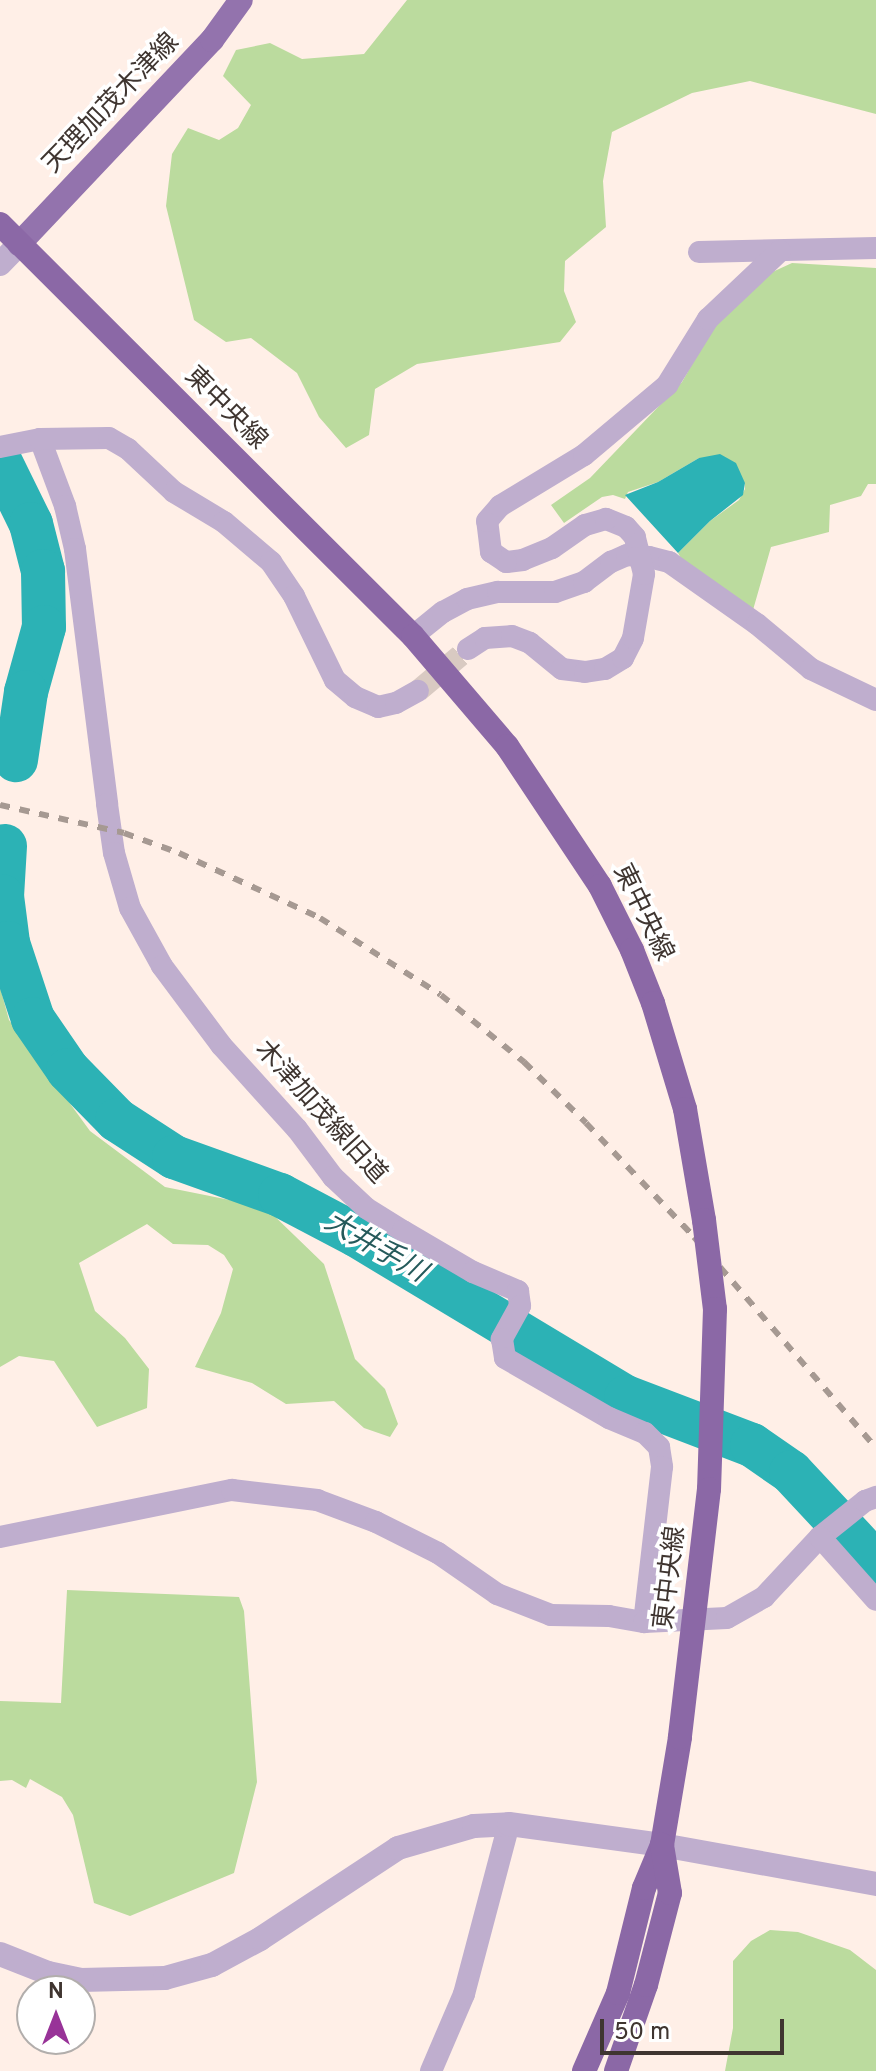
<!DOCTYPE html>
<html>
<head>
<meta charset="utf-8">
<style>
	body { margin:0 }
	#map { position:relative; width:876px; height:2071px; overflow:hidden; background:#ffefe7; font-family:Overpass,"Noto Sans JP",sans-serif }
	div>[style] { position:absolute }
	.green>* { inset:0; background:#bbdb9e }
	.water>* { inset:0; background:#2cb2b5 }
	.river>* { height:44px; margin:-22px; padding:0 22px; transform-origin:22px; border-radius:22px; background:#2cb2b5 }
	.minor-tunnel>* { height:22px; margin-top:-11px; transform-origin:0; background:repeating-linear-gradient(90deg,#d9cac2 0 22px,transparent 0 33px) }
	.minor>* { height:22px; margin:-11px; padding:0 11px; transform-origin:11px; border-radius:11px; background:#bfaece }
	.tertiary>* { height:24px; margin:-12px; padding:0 12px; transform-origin:12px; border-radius:12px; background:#bfaece }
	.primary>* { height:24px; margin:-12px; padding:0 12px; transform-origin:12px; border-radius:12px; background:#9373ad }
	.trunk>* { height:24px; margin:-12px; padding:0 12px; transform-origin:12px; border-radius:12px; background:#8b68a6 }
	.rail>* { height:6px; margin-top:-3px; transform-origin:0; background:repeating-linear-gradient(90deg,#a69992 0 10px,transparent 0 20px) }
	.trunk-bridge>* { height:24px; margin:-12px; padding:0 12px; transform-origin:12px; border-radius:12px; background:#8b68a6 }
	span { translate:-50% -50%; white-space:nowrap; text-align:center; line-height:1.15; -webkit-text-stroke:7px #fff; paint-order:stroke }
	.street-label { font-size:26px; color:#3f3530 }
	.water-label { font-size:28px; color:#255a5b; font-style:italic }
	.north { position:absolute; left:16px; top:1975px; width:80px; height:80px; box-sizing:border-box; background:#fff; border:2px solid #b2aeac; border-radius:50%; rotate:0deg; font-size:22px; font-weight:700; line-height:32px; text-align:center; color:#3f3530 }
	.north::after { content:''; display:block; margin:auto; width:28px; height:36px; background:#983398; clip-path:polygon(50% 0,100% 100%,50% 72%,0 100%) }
	.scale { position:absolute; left:600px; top:2019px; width:184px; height:36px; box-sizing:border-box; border:4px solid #3f3530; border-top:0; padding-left:10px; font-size:24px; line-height:28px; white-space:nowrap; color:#3f3530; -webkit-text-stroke:6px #fff; paint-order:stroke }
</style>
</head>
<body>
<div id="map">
	<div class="green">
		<i style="clip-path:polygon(407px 0,876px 0,876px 114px,750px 81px,692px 93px,612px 132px,603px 181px,606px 227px,565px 261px,564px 291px,576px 322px,560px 342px,417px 364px,375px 389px,369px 435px,346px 448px,319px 417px,297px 373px,251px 338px,226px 342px,194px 320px,166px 206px,172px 154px,188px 128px,219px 140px,238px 128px,251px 105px,223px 76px,236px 50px,270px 43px,302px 59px,364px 54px)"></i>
		<i style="clip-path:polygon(792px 263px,876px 268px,876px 484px,868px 484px,861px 496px,830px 505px,829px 532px,771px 547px,753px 610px,683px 562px,678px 553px,710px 521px,739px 500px,745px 489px,745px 483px,699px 458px,658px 482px,628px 492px,625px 499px,613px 495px,602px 497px,564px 523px,551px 505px,590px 478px,682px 382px,713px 327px,768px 274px)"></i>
		<i style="clip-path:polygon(0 987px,9px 1020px,90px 1131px,165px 1187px,265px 1207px,324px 1264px,355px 1359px,385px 1389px,398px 1424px,390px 1437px,364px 1428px,334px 1401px,286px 1404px,252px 1383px,195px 1367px,221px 1313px,233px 1269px,224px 1255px,208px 1245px,173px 1244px,147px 1224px,79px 1263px,95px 1311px,125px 1338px,149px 1369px,147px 1408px,97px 1427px,54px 1361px,19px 1356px,0 1367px)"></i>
		<i style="clip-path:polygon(67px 1590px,239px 1597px,244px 1611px,257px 1782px,234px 1873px,130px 1916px,94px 1903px,73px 1815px,62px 1797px,30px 1779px,26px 1788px,12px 1780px,0 1781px,0 1701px,61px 1703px)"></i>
		<i style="clip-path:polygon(770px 1930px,798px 1932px,850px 1950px,876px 1970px,876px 2071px,725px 2071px,733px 2028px,733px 1961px,751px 1941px)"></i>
	</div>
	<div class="water">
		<i style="clip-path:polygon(720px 454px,736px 463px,745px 483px,743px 495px,710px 521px,678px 553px,625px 495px,658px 482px,699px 458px)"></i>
	</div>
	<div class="river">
		<i style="left:0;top:461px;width:70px;rotate:63.8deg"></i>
		<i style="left:31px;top:524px;width:49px;rotate:75.7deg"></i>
		<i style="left:43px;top:571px;width:56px;rotate:89deg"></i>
		<i style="left:44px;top:627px;width:67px;rotate:105.5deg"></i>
		<i style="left:26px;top:692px;width:69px;rotate:98.4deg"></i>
		<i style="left:5px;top:846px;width:50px;rotate:93.4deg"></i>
		<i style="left:2px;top:896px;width:47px;rotate:82.7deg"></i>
		<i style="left:8px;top:943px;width:80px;rotate:71.8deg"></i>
		<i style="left:33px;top:1019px;width:62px;rotate:55.5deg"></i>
		<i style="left:68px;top:1070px;width:70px;rotate:45.6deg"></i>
		<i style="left:117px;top:1120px;width:68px;rotate:33deg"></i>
		<i style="left:174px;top:1157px;width:113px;rotate:19.7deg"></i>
		<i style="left:280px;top:1195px;width:86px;rotate:27.8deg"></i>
		<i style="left:356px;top:1235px;width:315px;rotate:31deg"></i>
		<i style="left:626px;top:1397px;width:135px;rotate:20.9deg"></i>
		<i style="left:752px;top:1445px;width:47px;rotate:34.7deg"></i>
		<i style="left:791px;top:1472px;width:125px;rotate:47deg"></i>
	</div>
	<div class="minor-tunnel">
		<i style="left:418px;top:691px;width:65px;rotate:-40deg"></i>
	</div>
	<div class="minor">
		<i style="left:699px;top:252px;width:177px;rotate:-1.3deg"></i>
		<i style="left:40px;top:439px;width:72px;rotate:69.5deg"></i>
		<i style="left:65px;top:506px;width:44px;rotate:76.9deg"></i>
		<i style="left:75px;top:549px;width:257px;rotate:82.8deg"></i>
		<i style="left:107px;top:804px;width:49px;rotate:81.9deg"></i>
		<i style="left:114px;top:853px;width:57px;rotate:73.8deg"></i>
		<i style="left:130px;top:908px;width:66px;rotate:61.1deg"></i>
		<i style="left:162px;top:966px;width:99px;rotate:53.2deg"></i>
		<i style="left:221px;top:1045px;width:113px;rotate:47.9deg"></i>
		<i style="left:297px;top:1129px;width:60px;rotate:53.1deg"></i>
		<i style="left:333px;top:1177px;width:45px;rotate:43.2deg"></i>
		<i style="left:366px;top:1208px;width:44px;rotate:31.9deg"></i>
		<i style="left:403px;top:1231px;width:81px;rotate:30.4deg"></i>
		<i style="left:473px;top:1272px;width:49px;rotate:22.9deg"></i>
		<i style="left:518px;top:1291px;width:15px;rotate:82deg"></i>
		<i style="left:520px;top:1306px;width:38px;rotate:119deg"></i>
		<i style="left:502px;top:1339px;width:19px;rotate:81deg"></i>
		<i style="left:505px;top:1358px;width:120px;rotate:30deg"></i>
		<i style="left:609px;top:1418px;width:39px;rotate:23deg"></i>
		<i style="left:645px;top:1433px;width:20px;rotate:45deg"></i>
		<i style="left:659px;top:1447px;width:20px;rotate:81deg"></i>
		<i style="left:662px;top:1467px;width:156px;rotate:96.6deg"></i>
		<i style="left:0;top:447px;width:41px;rotate:-11.3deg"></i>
		<i style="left:40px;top:439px;width:69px;rotate:-0.8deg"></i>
		<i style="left:109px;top:438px;width:22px;rotate:30deg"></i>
		<i style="left:128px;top:449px;width:63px;rotate:43.1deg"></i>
		<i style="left:174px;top:492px;width:58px;rotate:31deg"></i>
		<i style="left:224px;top:522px;width:62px;rotate:40.4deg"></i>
		<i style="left:271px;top:562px;width:41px;rotate:55.9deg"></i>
		<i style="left:294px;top:596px;width:93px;rotate:64deg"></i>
		<i style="left:335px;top:680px;width:26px;rotate:40deg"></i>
		<i style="left:355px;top:697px;width:25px;rotate:23deg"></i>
		<i style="left:378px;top:707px;width:18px;rotate:-13deg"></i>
		<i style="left:396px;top:703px;width:25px;rotate:-29deg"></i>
		<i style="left:413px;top:636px;width:38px;rotate:-39deg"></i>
		<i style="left:443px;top:612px;width:27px;rotate:-28deg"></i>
		<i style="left:467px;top:599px;width:32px;rotate:-13deg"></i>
		<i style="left:498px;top:592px;width:57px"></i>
		<i style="left:555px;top:592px;width:31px;rotate:-19deg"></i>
		<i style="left:584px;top:582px;width:34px;rotate:-37deg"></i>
		<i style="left:611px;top:562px;width:17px;rotate:-24deg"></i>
		<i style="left:627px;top:555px;width:22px;rotate:5deg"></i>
		<i style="left:649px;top:557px;width:21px;rotate:14deg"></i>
		<i style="left:669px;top:562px;width:108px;rotate:35.2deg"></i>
		<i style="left:757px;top:624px;width:70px;rotate:39.8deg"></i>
		<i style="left:811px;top:669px;width:72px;rotate:25.5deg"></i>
		<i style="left:468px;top:649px;width:20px;rotate:-33deg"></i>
		<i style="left:485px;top:638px;width:27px;rotate:-4deg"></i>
		<i style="left:512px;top:636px;width:19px;rotate:21deg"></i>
		<i style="left:530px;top:643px;width:41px;rotate:39.1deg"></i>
		<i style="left:562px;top:669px;width:23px;rotate:7deg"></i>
		<i style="left:585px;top:672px;width:20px;rotate:-9deg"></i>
		<i style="left:605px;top:669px;width:21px;rotate:-31deg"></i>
		<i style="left:623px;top:658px;width:22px;rotate:-63deg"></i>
		<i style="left:633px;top:638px;width:65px;rotate:-80.2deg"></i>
		<i style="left:644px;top:574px;width:38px;rotate:-104deg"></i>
		<i style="left:635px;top:537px;width:13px;rotate:-132deg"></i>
		<i style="left:626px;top:527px;width:22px;rotate:-158deg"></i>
		<i style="left:606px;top:519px;width:22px;rotate:164deg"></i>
		<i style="left:585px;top:525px;width:40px;rotate:145.1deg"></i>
		<i style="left:552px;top:548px;width:31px;rotate:158deg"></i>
		<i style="left:523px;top:560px;width:17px;rotate:173deg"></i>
		<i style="left:506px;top:562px;width:18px;rotate:-146deg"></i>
		<i style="left:491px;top:552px;width:31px;rotate:-97deg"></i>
		<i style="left:487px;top:521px;width:20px;rotate:-49deg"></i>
		<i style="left:500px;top:506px;width:98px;rotate:-31.3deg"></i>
		<i style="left:584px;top:455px;width:109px;rotate:-40.1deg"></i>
		<i style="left:667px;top:385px;width:78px;rotate:-58.2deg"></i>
		<i style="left:708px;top:319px;width:99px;rotate:-43.4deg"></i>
		<i style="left:0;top:1537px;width:237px;rotate:-11.5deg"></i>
		<i style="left:232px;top:1490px;width:86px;rotate:6.7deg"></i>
		<i style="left:317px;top:1500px;width:63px;rotate:20.4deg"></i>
		<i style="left:376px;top:1522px;width:69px;rotate:26.6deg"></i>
		<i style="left:438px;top:1553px;width:72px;rotate:34.8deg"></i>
		<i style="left:497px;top:1594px;width:58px;rotate:21.3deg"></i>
		<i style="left:551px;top:1615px;width:58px;rotate:1deg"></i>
		<i style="left:609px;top:1616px;width:36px;rotate:10deg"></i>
		<i style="left:644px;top:1622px;width:83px;rotate:-2.8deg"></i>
		<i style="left:727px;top:1618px;width:43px;rotate:-29.6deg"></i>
		<i style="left:764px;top:1597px;width:82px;rotate:-47deg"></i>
		<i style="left:820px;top:1537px;width:58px;rotate:-38.7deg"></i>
		<i style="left:865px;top:1501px;width:12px;rotate:-20deg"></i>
		<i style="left:820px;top:1537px;width:84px;rotate:48.4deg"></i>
		<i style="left:431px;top:2071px;width:84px;rotate:-66.8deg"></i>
		<i style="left:464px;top:1994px;width:176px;rotate:-75.2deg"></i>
	</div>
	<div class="tertiary">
		<i style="left:0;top:264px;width:28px;rotate:-46deg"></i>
		<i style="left:0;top:1954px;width:52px;rotate:21.6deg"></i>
		<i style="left:48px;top:1973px;width:34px;rotate:12deg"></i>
		<i style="left:81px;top:1980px;width:84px;rotate:-1.4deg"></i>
		<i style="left:165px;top:1978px;width:49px;rotate:-15.5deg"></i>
		<i style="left:212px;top:1965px;width:55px;rotate:-28.4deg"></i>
		<i style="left:260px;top:1939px;width:165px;rotate:-33.4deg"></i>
		<i style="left:398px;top:1848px;width:79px;rotate:-16.1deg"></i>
		<i style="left:474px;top:1826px;width:35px;rotate:-3deg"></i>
		<i style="left:509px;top:1824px;width:154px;rotate:7.8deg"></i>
		<i style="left:662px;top:1845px;width:218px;rotate:10.3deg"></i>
	</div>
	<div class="primary">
		<i style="left:19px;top:244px;width:281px;rotate:-46.6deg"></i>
		<i style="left:212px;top:40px;width:49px;rotate:-54.1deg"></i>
	</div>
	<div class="trunk">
		<i style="left:0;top:224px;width:583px;rotate:44.93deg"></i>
		<i style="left:413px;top:636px;width:145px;rotate:49.5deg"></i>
		<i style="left:507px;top:746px;width:168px;rotate:56.4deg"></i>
		<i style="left:600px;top:886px;width:72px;rotate:63.4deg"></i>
		<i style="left:632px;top:950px;width:57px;rotate:68.4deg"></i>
		<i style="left:584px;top:2071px;width:85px;rotate:-66.4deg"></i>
		<i style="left:618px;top:1993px;width:108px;rotate:-76.1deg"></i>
		<i style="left:644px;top:1888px;width:47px;rotate:-67.3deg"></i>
		<i style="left:662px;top:1845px;width:109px;rotate:-80.5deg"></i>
		<i style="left:616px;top:2071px;width:91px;rotate:-70.8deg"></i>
		<i style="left:646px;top:1985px;width:95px;rotate:-75.4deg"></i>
		<i style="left:670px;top:1893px;width:49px;rotate:-99.5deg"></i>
	</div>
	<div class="rail">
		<i style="left:0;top:805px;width:127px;rotate:12.7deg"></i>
		<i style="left:124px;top:833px;width:59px;rotate:20deg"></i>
		<i style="left:179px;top:853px;width:155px;rotate:24.7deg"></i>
		<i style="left:320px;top:918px;width:143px;rotate:32.5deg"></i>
		<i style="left:441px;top:995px;width:107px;rotate:38.9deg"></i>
		<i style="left:524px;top:1062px;width:87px;rotate:44.5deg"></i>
		<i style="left:586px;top:1123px;width:157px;rotate:46.5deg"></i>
		<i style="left:694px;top:1237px;width:279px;rotate:49.2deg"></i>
	</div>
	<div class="trunk-bridge">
		<i style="left:653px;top:1003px;width:111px;rotate:73.2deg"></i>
		<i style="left:685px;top:1109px;width:113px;rotate:80.3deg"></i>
		<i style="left:704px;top:1220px;width:90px;rotate:83deg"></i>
		<i style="left:715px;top:1309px;width:180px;rotate:91.9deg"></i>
		<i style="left:709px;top:1489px;width:250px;rotate:96.7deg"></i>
	</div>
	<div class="street-label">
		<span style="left:112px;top:104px;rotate:-46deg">天理加茂木津線</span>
		<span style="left:225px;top:409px;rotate:45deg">東中央線</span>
		<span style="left:642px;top:913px;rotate:64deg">東中央線</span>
		<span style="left:320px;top:1113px;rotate:48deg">木津加茂線旧道</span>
		<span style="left:671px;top:1578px;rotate:-83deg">東中央線</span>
	</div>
	<div class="water-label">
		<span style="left:375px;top:1248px;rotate:30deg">大井手川</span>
	</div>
	<div class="north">N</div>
	<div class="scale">50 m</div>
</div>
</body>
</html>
